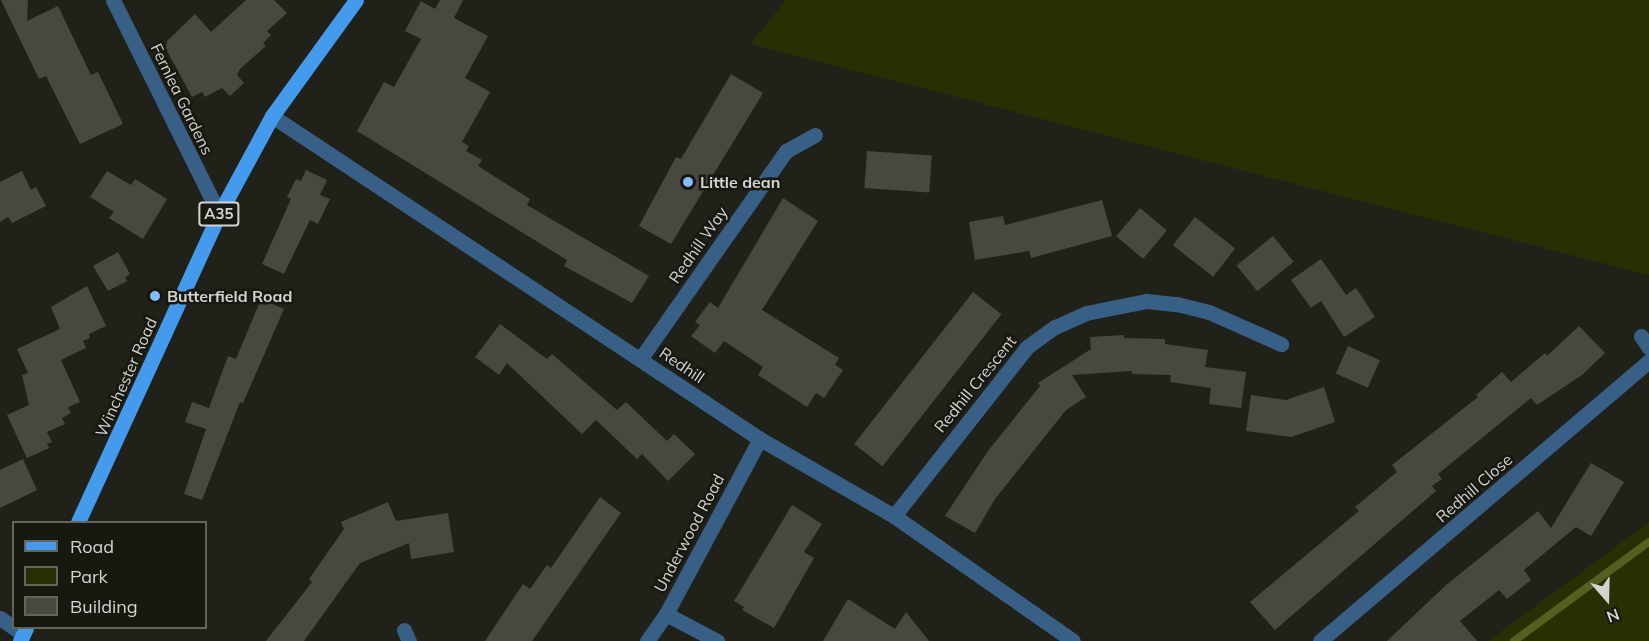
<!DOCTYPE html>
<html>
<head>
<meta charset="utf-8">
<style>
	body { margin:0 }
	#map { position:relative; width:1649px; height:641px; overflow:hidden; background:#20221a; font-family:Mulish,sans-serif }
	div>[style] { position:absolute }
	.green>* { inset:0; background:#272f03 }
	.stream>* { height:8px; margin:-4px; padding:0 4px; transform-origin:4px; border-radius:4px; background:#54601e }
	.building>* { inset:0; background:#474940; transform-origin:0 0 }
	.minor>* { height:15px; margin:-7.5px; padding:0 7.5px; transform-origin:7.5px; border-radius:7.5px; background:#385f86 }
	.major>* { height:15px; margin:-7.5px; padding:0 7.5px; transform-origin:7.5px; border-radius:7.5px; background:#449bed }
	.dots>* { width:16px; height:16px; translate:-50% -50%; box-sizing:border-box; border:3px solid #171911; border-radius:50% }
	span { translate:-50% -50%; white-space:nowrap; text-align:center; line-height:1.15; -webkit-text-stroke:5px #171911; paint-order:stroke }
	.shield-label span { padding:2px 4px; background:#171911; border:2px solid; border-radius:4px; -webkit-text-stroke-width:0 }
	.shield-label { font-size:15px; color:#d3d4cf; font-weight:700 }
	.street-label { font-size:16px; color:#d3d4cf }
	.poi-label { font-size:16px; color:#d3d4cf; font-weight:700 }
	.left { translate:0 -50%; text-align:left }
	.legend { position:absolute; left:12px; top:521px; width:195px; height:108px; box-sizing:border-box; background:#171911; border:2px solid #62645d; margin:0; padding:8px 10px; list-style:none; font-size:18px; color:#d3d4cf }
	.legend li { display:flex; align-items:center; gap:12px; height:30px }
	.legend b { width:30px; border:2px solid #62645d }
	.north { position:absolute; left:1577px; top:569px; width:60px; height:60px; -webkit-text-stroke:4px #171911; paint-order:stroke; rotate:160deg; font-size:16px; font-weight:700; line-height:24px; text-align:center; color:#d3d4cf }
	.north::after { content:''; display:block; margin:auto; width:21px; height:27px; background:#d3d4cf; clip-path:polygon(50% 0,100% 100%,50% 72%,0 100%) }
</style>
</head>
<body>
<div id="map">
	<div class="green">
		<i style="clip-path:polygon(786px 0,1649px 0,1649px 275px,750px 44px)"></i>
		<i style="clip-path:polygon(1649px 522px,1649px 641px,1488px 641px)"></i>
	</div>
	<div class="stream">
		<i style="left:1514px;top:641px;width:167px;rotate:-36.3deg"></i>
	</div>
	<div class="building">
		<i style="clip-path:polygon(1px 0,28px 0,27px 21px,58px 6px,91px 75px,98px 72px,123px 124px,80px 144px,46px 76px,39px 79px)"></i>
		<i style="clip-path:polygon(246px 0,274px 0,287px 13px,267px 31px,271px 35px,263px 43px,266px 46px,240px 69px,237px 75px,244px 83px,230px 96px,222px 88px,205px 97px,202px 92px,192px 97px,166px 49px,167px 41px,195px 14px,211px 32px)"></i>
		<i style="clip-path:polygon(440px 0,463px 0,454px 18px,488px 36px,465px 78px,490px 92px,462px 142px,469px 146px,466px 151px,482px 160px,478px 166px,530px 199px,527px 205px,649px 276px,632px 303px,564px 266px,567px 260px,357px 131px,384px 82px,394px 87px,421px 39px,405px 31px,421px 1px,435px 9px)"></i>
		<i style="clip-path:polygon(731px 74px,763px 93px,671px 244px,639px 226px,676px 157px,681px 159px)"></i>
		<i style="left:867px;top:151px;width:65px;height:37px;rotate:4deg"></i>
		<i style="clip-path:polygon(306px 170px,327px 180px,320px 195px,330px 199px,318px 224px,310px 220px,284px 274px,262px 264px,291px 199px,287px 197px,296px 179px,301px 181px)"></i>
		<i style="clip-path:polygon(22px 171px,31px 190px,36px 187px,46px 206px,12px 223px,8px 217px,0 222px,0 182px)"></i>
		<i style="clip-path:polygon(107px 171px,131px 185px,135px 179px,167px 199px,143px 239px,109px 218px,114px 212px,90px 197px)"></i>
		<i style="clip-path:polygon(783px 198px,818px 221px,762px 310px,839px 358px,835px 365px,843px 370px,824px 398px,816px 393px,807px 407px,758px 375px,763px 367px,724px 341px,715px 353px,691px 336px,700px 325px,695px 322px,710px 302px,718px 308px)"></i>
		<i style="clip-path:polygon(1102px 200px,1112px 236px,1031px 258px,1029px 251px,975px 260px,969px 222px,1003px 216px,1005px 225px)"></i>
		<i style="left:1140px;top:208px;width:35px;height:37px;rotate:40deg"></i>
		<i style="left:1195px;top:217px;width:51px;height:36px;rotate:38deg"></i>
		<i style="left:1273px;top:236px;width:33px;height:47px;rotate:51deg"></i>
		<i style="clip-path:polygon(118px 252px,130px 274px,125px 278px,127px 281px,108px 291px,93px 266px)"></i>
		<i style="clip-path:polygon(1321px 259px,1346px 295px,1356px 288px,1375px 317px,1344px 337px,1321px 301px,1311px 308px,1291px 280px)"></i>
		<i style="clip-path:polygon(87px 286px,106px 326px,89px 334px,90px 338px,83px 341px,86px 348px,61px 360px,80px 402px,68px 407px,71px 413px,62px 418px,65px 424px,47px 432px,52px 442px,47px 444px,49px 448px,27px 458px,7px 415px,29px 405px,22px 375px,28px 373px,17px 349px,60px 329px,51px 307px)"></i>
		<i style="left:973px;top:292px;width:36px;height:193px;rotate:38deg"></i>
		<i style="clip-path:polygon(261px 299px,284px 309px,243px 403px,240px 402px,202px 500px,184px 494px,206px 429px,185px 422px,192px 402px,209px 408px,228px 356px,236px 359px)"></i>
		<i style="clip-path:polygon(500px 324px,547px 359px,552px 354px,617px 410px,626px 402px,667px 441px,674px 434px,695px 454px,668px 481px,642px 454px,637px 459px,596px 420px,582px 434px,507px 363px,499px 375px,475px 357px)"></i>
		<i style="clip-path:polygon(1579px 326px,1605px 353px,1582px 375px,1537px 405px,1531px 398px,1438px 474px,1442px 479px,1432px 486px,1436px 491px,1275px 630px,1250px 602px,1359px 511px,1355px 507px,1397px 472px,1392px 465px,1478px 397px,1476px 395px,1502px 372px,1511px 382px,1545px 353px,1547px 356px)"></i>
		<i style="clip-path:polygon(1124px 335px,1124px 338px,1165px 339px,1165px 344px,1208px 350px,1205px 367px,1246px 372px,1241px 408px,1209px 404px,1211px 388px,1170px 382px,1171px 375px,1132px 374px,1132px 371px,1072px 375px,1086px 397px,1066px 410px,995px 499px,975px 533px,945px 516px,988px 451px,1040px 386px,1038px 383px,1091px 349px,1090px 337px)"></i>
		<i style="left:1348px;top:346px;width:35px;height:30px;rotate:24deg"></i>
		<i style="clip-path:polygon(1324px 387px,1335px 422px,1291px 437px,1246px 431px,1251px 395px,1286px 400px)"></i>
		<i style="clip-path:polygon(23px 459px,37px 490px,0 508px,0 470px)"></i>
		<i style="clip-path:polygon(1591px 463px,1624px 482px,1591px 536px,1576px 527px,1524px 570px,1531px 580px,1507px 599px,1499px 590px,1460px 621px,1477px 641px,1387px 641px,1445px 586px,1538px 511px,1551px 528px)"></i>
		<i style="clip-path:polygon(600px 497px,621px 513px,532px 641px,485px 641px,523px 584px,530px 589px,547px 565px,551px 568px)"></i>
		<i style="clip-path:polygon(388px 502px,396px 521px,448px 513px,454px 552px,411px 559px,409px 543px,360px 563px,304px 641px,266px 641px,312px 582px,309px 579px,344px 529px,341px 522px)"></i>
		<i style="clip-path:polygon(792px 505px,822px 524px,804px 552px,814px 558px,774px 628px,742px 610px,744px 607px,734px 601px)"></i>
		<i style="clip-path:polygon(848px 599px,895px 629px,906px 612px,929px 641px,823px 641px)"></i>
	</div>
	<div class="minor">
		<i style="left:113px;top:0;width:239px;rotate:63.6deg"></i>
		<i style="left:272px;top:116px;width:585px;rotate:33.5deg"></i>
		<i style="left:760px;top:439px;width:155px;rotate:29.9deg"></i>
		<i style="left:894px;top:516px;width:218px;rotate:34.9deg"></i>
		<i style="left:1641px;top:336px;width:14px;rotate:56deg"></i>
		<i style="left:641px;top:358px;width:253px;rotate:-55deg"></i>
		<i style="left:786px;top:151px;width:33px;rotate:-29deg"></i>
		<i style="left:894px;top:516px;width:215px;rotate:-51.8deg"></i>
		<i style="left:1027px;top:347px;width:34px;rotate:-36deg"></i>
		<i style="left:1055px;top:327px;width:34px;rotate:-24deg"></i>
		<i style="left:1086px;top:313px;width:61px;rotate:-11.3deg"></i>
		<i style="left:1146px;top:301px;width:31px;rotate:6deg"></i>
		<i style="left:1177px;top:304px;width:33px;rotate:14deg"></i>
		<i style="left:1209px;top:312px;width:79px;rotate:24deg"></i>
		<i style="left:666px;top:614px;width:58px;rotate:27.9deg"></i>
		<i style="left:0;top:618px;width:28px;rotate:35deg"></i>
		<i style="left:404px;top:630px;width:12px;rotate:66deg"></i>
		<i style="left:647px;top:641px;width:33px;rotate:-55deg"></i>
		<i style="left:666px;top:614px;width:199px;rotate:-61.8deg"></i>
		<i style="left:1320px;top:641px;width:432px;rotate:-40.4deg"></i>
	</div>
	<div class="major">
		<i style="left:78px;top:522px;width:339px;rotate:-65.4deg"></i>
		<i style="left:219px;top:214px;width:111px;rotate:-61.6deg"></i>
		<i style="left:272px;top:116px;width:143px;rotate:-54.1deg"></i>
		<i style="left:20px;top:641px;width:14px;rotate:-65deg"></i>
	</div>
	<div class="dots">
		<i style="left:688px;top:182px;background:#81bdfa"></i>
		<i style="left:155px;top:296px;background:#81bdfa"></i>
	</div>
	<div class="shield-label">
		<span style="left:219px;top:214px">A35</span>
	</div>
	<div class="street-label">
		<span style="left:182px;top:99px;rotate:64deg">Fernlea Gardens</span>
		<span style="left:698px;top:245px;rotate:-55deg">Redhill Way</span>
		<span style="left:682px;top:365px;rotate:34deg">Redhill</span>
		<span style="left:126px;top:377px;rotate:-66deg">Winchester Road</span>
		<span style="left:975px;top:384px;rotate:-51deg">Redhill Crescent</span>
		<span style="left:1474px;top:488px;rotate:-41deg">Redhill Close</span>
		<span style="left:689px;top:533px;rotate:-62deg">Underwood Road</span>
	</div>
	<div class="poi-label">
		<span class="left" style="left:700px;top:182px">Little dean</span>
		<span class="left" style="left:167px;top:296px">Butterfield Road</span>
	</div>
	<ul class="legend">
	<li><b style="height:8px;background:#449bed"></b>Road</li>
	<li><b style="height:16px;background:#272f03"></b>Park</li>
	<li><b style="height:16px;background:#474940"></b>Building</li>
	</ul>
	<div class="north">N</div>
</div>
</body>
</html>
